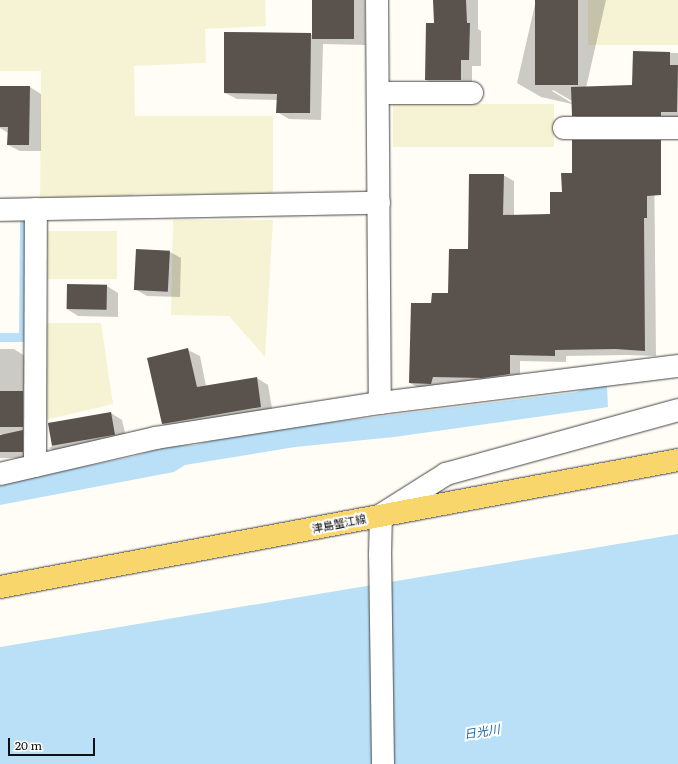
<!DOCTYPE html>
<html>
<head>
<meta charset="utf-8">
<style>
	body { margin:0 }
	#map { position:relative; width:678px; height:764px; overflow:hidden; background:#fffdf5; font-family:Literata,"Noto Sans JP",serif }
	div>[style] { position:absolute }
	.farmland>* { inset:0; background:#f6f3d4; transform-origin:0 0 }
	.water>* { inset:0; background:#b9e0f7 }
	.shadow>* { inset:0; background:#0003 }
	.stream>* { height:9px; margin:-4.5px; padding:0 4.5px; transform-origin:4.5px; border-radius:4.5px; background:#b9e0f7 }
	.building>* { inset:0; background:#5a524d; transform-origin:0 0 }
	.roads { filter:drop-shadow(0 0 1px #444) drop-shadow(0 0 1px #444) }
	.minor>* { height:22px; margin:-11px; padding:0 11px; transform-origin:11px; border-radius:11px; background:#fff }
	.major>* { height:22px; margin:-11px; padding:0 11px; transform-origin:11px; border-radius:11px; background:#f9d66b }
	span { translate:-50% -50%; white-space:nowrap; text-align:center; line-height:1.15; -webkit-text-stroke:4px #fff; paint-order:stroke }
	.street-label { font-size:11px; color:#111 }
	.water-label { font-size:12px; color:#1768a6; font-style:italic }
	.scale { position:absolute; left:8px; top:738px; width:87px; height:18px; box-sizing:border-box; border:2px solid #111; border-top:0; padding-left:5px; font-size:12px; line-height:14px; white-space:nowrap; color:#111; -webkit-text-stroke:3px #fff; paint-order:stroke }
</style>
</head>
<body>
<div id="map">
	<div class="farmland">
		<i style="clip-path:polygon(0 0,265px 0,266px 26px,205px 29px,206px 63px,134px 66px,135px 116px,273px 116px,273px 194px,133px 194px,133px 202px,40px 204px,41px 71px,0 71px)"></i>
		<i style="left:588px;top:0;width:90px;height:45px"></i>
		<i style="left:393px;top:104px;width:161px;height:43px"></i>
		<i style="clip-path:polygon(173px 220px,273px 220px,265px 357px,229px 316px,171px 315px)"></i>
		<i style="left:47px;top:231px;width:70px;height:48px"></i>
		<i style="clip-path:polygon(45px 323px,101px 323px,113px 404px,41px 421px)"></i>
	</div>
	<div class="water">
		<i style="clip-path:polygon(603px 380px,607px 386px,608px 407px,394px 437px,295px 447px,185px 465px,174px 472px,0 505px,0 484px,135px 456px,167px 446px,195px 445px,235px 434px,577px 392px)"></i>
		<i style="clip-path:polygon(678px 534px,678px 764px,0 764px,0 647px)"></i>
	</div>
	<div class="shadow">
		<i style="clip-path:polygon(313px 0,365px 0,365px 45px,323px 44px,321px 120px,289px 119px,277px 112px,278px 100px,237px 99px,225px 93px,225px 33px,313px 35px)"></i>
		<i style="clip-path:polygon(434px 0,478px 0,478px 29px,481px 31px,481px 66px,472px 66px,472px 87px,438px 87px,426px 80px,435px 24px)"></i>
		<i style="clip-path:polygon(evenodd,536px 0,606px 0,586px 88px,633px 86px,634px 52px,678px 53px,678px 121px,584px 121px,573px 115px,572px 104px,541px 97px,517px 83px,536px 0,553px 90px,572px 101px,572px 103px,552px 91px,553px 90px)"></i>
		<i style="clip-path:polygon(0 87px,30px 87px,41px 94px,41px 151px,20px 151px,8px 145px,8px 133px,0 128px)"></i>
		<i style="clip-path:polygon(654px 148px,656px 356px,627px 355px,566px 356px,566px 362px,520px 361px,520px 380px,493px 384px,444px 383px,442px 389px,421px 389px,410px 383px,432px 304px,449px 294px,503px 175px,514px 181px,514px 216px,552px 215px,573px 174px)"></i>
		<i style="clip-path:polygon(170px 252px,181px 258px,180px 297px,147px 296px,135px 289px)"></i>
		<i style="clip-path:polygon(107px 286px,118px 293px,118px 317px,78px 316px,67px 309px)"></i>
		<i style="clip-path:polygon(0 349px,14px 349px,25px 356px,34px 458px,0 458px,0 436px,5px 435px,0 434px)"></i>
		<i style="clip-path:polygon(188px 350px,200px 356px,206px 386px,257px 378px,268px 385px,273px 414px,174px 431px,163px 424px)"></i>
		<i style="clip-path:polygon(111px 413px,122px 420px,127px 441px,60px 454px,49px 448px)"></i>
	</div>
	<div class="stream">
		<i style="left:0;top:337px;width:23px"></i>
		<i style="left:23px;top:337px;width:114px;rotate:-89.5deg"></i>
	</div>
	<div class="building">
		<i style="left:312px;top:0;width:42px;height:39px"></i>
		<i style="clip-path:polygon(433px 0,466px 0,467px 23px,470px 23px,469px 60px,461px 60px,461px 80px,425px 80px,426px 23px,434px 23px)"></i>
		<i style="left:535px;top:0;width:43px;height:85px"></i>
		<i style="clip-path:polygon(224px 32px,311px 33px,310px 113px,276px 113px,277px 94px,224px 93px)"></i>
		<i style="clip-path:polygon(633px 51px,670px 52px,670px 65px,678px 65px,677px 112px,661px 112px,661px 116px,572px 116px,571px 87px,632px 85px)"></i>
		<i style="clip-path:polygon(0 86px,30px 86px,29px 145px,7px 145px,8px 127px,0 127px)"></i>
		<i style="clip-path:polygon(572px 140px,661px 140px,661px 195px,647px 196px,647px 218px,644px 218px,645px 351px,615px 349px,555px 350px,555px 356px,510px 355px,510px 374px,482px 378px,433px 377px,431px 384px,409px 383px,411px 303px,431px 303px,432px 293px,448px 293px,449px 249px,468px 249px,469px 174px,504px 174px,503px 215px,550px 214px,550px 192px,562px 192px,561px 173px,572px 173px)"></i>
		<i style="left:136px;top:249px;width:34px;height:41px;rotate:3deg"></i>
		<i style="left:67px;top:284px;width:40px;height:25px;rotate:1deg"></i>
		<i style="clip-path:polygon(188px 348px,197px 387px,257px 377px,261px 407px,162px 424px,147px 358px)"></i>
		<i style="left:23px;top:391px;width:36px;height:23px;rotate:90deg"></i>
		<i style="left:111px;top:412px;width:23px;height:64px;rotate:80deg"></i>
		<i style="clip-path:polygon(23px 430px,23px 452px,0 452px,0 435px)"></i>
	</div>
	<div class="roads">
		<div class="minor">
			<i style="left:377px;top:0;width:403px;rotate:89.6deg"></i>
			<i style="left:378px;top:93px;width:94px"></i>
			<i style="left:564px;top:128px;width:114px"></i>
			<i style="left:0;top:210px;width:379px;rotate:-1.1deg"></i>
			<i style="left:35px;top:466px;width:257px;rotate:-89.8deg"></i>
			<i style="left:0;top:474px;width:160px;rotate:-13deg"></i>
			<i style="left:156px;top:438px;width:227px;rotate:-8.9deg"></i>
			<i style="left:380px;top:403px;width:300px;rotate:-7.1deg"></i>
			<i style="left:383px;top:764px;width:209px;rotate:-90.8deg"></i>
			<i style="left:380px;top:555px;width:40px;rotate:-88.6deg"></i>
			<i style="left:381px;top:515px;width:77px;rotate:-32.2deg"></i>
			<i style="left:446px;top:474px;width:241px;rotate:-15.4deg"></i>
		</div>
		<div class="major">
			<i style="left:0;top:587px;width:690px;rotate:-10.61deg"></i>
		</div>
	</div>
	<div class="street-label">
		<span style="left:339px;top:523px;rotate:-11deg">津島蟹江線</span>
	</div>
	<div class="water-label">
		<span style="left:482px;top:732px;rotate:-9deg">日光川</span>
	</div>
	<div class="scale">20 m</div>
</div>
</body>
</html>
